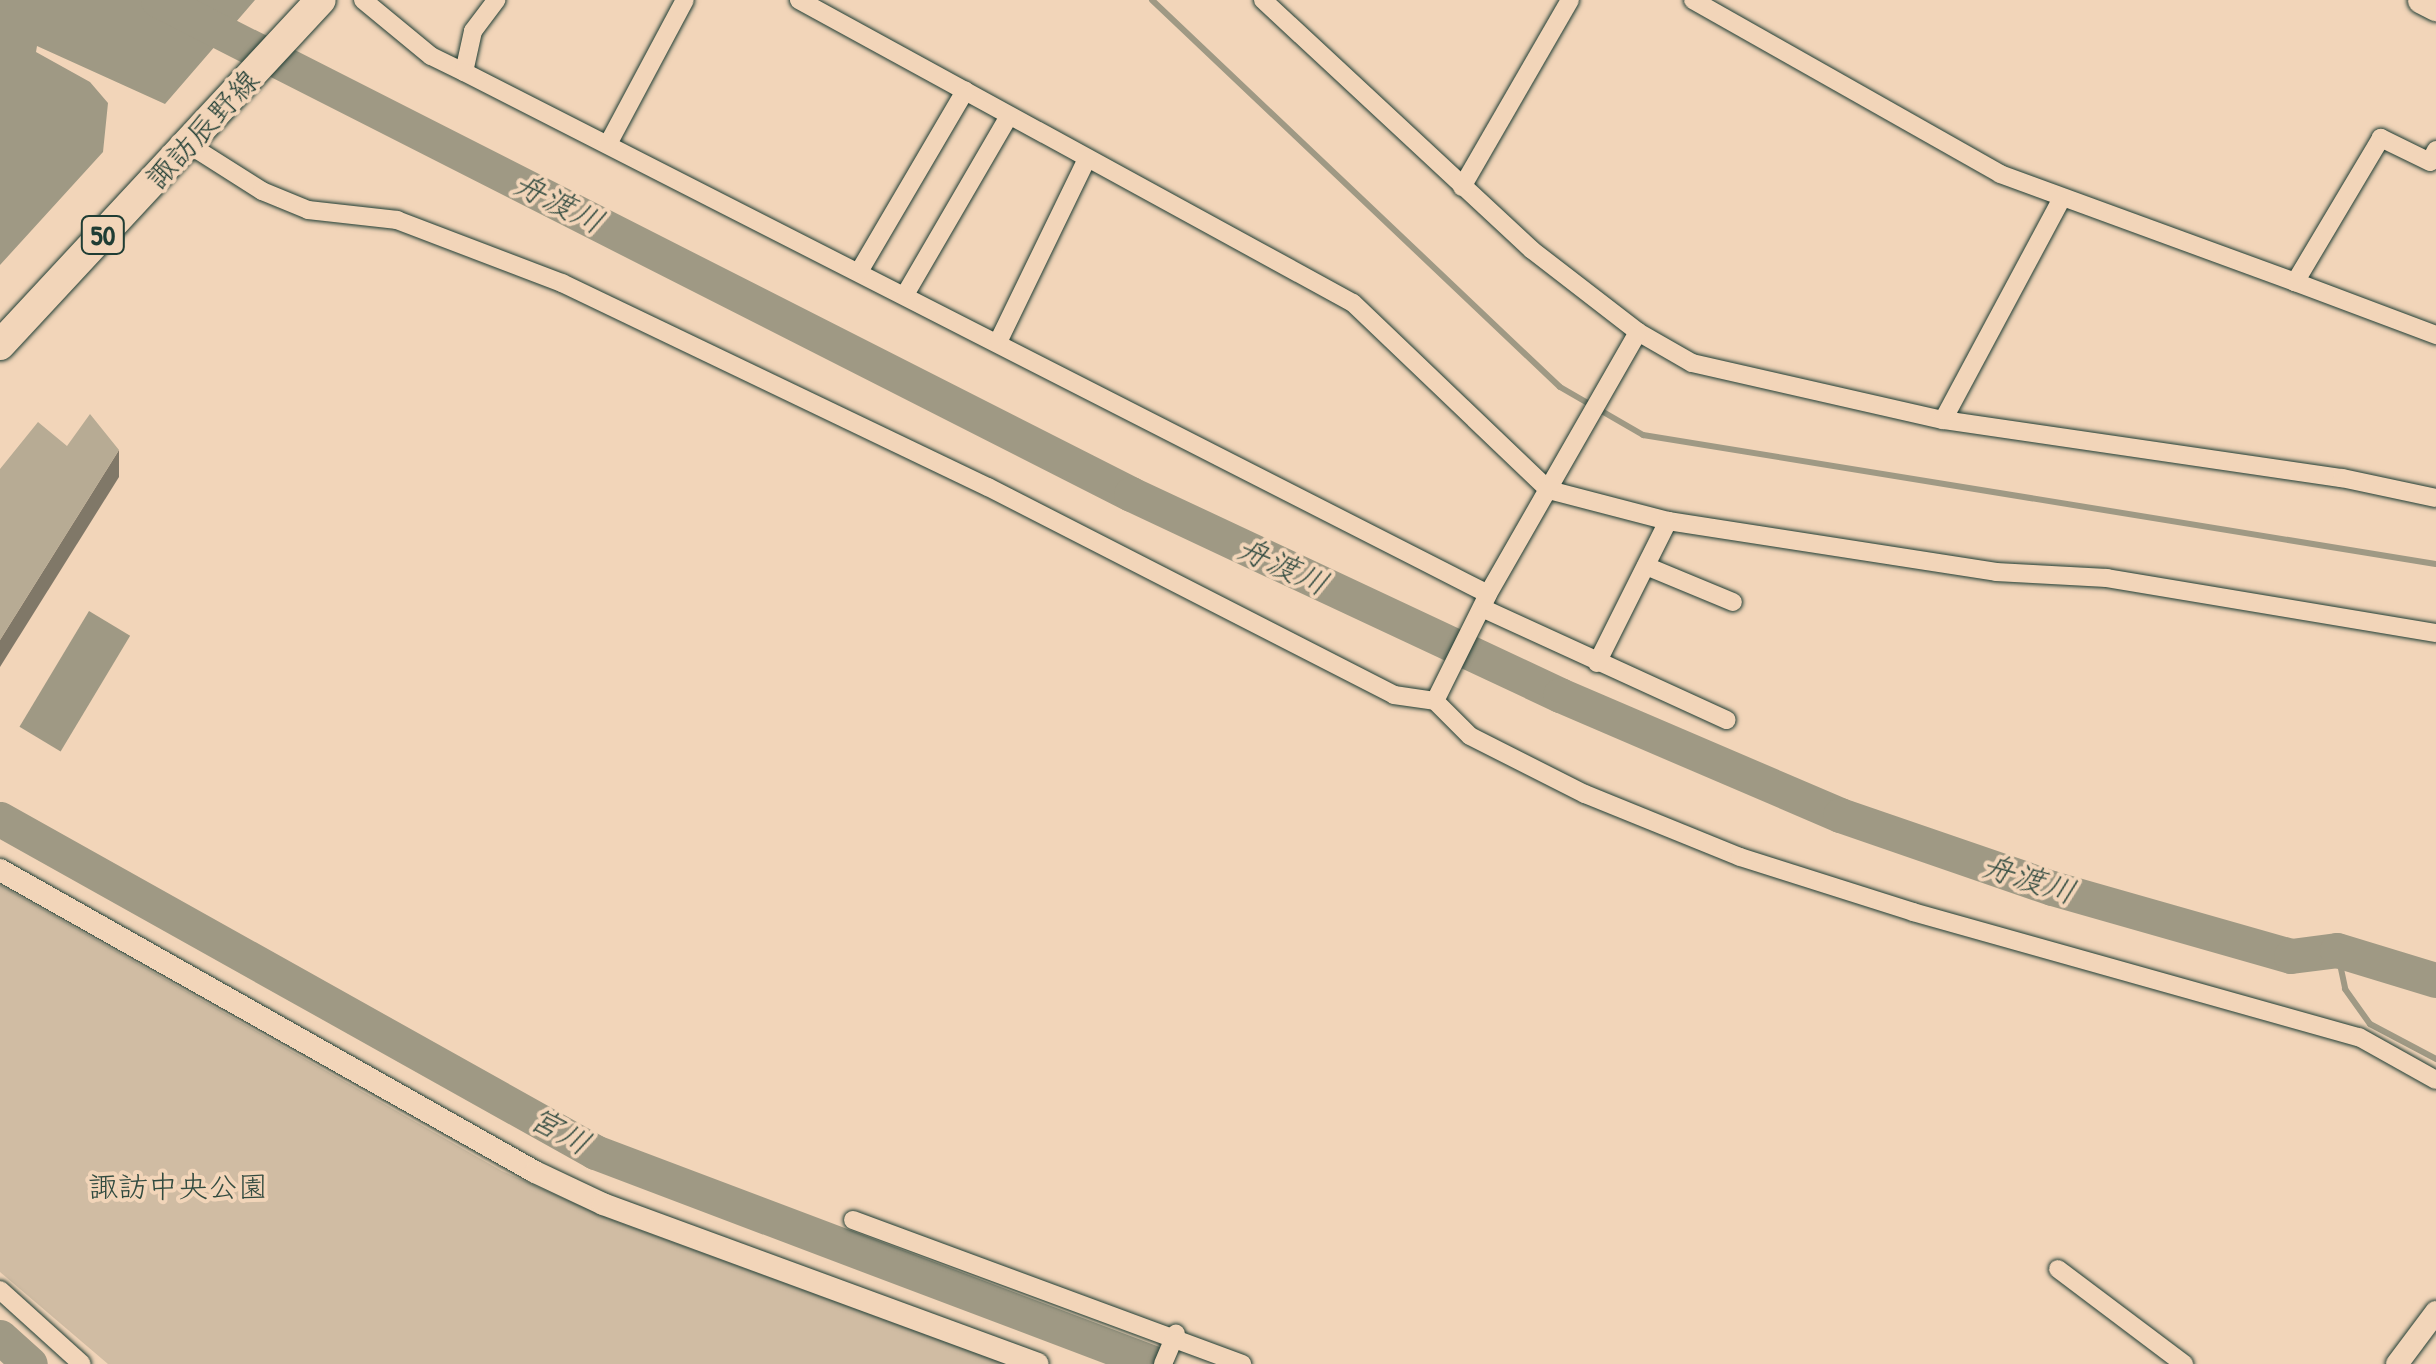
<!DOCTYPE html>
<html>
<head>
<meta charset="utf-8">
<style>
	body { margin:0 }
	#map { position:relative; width:2436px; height:1364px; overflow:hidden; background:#f2d5b9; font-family:"Patrick Hand","Klee One",sans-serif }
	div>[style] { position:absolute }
	.green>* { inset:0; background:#d0bca3 }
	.water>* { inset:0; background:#9f9984; transform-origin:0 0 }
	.stream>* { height:6px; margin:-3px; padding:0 3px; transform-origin:3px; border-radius:3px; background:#9f9984 }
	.river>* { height:35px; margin:-17.5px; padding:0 17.5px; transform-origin:17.5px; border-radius:17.5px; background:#9f9984 }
	.roads { filter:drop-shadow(0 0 2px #1f3d34) drop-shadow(0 0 2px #1f3d34) }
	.minor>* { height:18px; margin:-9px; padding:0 9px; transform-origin:9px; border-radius:9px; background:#f2d5b9 }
	.tertiary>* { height:22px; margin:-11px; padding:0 11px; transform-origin:11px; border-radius:11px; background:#f2d5b9 }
	.secondary>* { height:28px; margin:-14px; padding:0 14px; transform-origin:14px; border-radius:14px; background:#f2d5b9 }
	.primary>* { height:30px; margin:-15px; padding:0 15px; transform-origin:15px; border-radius:15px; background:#f2d5b9 }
	.shaded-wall>* { inset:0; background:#807868 }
	.building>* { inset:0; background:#b7ab94 }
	span { translate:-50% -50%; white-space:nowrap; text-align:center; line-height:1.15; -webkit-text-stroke:8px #f2d5b9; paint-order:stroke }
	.shield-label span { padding:2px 8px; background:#f2d5b9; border:2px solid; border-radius:8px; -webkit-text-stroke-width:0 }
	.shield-label { font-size:28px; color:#1f3d34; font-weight:700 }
	.street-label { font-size:30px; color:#1f3d34 }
	.park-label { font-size:30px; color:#314a3f }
	.water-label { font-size:32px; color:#324b40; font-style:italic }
</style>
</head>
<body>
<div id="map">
	<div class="green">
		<i style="clip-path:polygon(0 885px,502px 1171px,615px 1221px,1006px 1364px,108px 1364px,0 1272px)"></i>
	</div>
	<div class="water">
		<i style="clip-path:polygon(0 0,255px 0,165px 104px,37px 46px,36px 52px,90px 82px,108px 103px,103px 152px,0 265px)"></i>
		<i style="left:89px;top:611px;width:48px;height:135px;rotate:31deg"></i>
	</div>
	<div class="stream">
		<i style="left:1152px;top:0;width:562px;rotate:43.49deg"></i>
		<i style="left:1560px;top:387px;width:96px;rotate:30deg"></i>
		<i style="left:1643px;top:435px;width:803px;rotate:9.24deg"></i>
		<i style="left:2337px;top:950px;width:40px;rotate:78deg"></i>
		<i style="left:2345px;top:989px;width:43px;rotate:54.5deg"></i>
		<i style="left:2370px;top:1024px;width:75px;rotate:27.9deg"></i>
	</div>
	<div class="river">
		<i style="left:158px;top:0;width:1091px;rotate:26.92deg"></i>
		<i style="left:1131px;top:494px;width:474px;rotate:25.1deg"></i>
		<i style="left:1560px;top:695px;width:305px;rotate:23.2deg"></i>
		<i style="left:1840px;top:815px;width:224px;rotate:19deg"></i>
		<i style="left:2052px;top:888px;width:248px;rotate:15.9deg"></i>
		<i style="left:2291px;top:956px;width:46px;rotate:-7.4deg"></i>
		<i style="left:2337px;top:950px;width:103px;rotate:16.9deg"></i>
		<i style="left:0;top:819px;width:682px;rotate:29.23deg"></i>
		<i style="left:595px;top:1152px;width:600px;rotate:20.7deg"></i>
		<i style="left:0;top:1337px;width:40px;rotate:42deg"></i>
	</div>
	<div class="roads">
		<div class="minor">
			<i style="left:363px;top:0;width:88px;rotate:39.5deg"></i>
			<i style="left:431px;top:56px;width:37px;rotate:26deg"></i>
			<i style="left:464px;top:72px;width:42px;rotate:-77.6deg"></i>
			<i style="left:473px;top:31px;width:39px;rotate:-53deg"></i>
			<i style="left:799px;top:0;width:631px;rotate:28.68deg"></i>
			<i style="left:1353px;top:303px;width:271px;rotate:43.7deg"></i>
			<i style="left:1549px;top:490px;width:123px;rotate:14.6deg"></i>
			<i style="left:1668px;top:521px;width:332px;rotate:8.8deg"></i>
			<i style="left:1996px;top:572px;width:111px;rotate:3.1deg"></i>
			<i style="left:2107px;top:578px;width:334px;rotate:9.5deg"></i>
			<i style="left:1263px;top:0;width:367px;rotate:42.9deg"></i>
			<i style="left:1532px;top:250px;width:134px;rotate:37.7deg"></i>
			<i style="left:1638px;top:332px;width:62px;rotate:29.9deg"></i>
			<i style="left:1692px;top:363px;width:257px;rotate:12.8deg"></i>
			<i style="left:1943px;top:420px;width:403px;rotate:8.3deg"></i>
			<i style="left:2342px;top:478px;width:96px;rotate:12deg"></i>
			<i style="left:1693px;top:0;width:353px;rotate:29.5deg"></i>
			<i style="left:2000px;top:174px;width:314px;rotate:20.1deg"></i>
			<i style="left:464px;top:72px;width:1149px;rotate:27.01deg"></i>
			<i style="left:188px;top:144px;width:88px;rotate:32.4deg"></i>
			<i style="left:262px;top:191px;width:50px;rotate:22.4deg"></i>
			<i style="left:308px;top:210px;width:90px;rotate:6.4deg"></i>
			<i style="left:397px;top:220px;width:177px;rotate:20.9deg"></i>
			<i style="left:562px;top:283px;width:472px;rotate:25.6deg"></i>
			<i style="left:988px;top:487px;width:456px;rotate:27.1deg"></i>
			<i style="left:1394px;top:695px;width:41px;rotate:8.3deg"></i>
			<i style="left:1435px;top:701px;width:49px;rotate:45deg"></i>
			<i style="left:1470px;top:736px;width:129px;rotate:26.8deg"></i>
			<i style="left:1585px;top:794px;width:167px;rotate:22.1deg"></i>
			<i style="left:1740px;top:857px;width:182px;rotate:17.6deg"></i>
			<i style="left:1913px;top:912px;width:463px;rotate:15.7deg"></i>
			<i style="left:2359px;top:1037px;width:88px;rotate:29.2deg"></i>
			<i style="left:608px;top:144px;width:163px;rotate:-61.9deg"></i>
			<i style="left:2436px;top:150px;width:13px;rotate:117deg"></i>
			<i style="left:2430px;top:162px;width:55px;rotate:-153.9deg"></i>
			<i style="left:2381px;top:138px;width:168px;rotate:120.8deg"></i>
			<i style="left:2295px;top:282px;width:151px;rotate:20.6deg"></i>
			<i style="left:1462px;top:187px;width:216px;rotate:-60deg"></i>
			<i style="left:860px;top:270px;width:208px;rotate:-59.6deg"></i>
			<i style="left:906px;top:293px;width:205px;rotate:-59.8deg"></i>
			<i style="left:999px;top:340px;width:201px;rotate:-64.1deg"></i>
			<i style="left:1943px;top:420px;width:252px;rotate:-61.8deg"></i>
			<i style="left:1646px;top:566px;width:94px;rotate:22.5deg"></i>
			<i style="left:1482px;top:608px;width:269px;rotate:24.6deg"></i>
			<i style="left:1597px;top:663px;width:159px;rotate:-63.4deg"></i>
			<i style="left:1435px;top:701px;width:119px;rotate:-63.6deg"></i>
			<i style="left:1488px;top:594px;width:302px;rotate:-60.2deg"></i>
			<i style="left:853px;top:1220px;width:415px;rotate:20.3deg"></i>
			<i style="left:2058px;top:1269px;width:158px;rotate:37deg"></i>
			<i style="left:0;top:1290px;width:110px;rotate:42.1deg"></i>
			<i style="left:1163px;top:1364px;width:33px;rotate:-67deg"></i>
		</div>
		<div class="tertiary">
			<i style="left:0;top:870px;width:614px;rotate:29.44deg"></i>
			<i style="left:535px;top:1172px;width:75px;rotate:25.2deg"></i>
			<i style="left:603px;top:1204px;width:463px;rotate:20.2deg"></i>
			<i style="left:2397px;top:1364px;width:65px;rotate:-53.1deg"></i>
		</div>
		<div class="secondary">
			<i style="left:2422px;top:0;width:16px;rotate:27deg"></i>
		</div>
		<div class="primary">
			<i style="left:0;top:345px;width:471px;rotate:-47.1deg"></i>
		</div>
	</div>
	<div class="shaded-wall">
		<i style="clip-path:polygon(119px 450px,119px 477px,0 667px,0 640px)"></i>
	</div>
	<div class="building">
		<i style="clip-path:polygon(90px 414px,119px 450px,0 640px,0 469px,38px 422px,67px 446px)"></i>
	</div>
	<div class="shield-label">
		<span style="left:103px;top:235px">50</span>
	</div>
	<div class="street-label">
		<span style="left:202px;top:129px;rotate:-47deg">諏訪辰野線</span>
	</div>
	<div class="park-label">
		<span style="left:178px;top:1186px">諏訪中央公園</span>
	</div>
	<div class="water-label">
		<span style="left:559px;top:203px;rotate:27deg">舟渡川</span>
		<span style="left:1283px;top:566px;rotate:25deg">舟渡川</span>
		<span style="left:2029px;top:879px;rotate:18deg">舟渡川</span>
		<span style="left:560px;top:1131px;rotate:29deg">宮川</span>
	</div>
</div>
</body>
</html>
